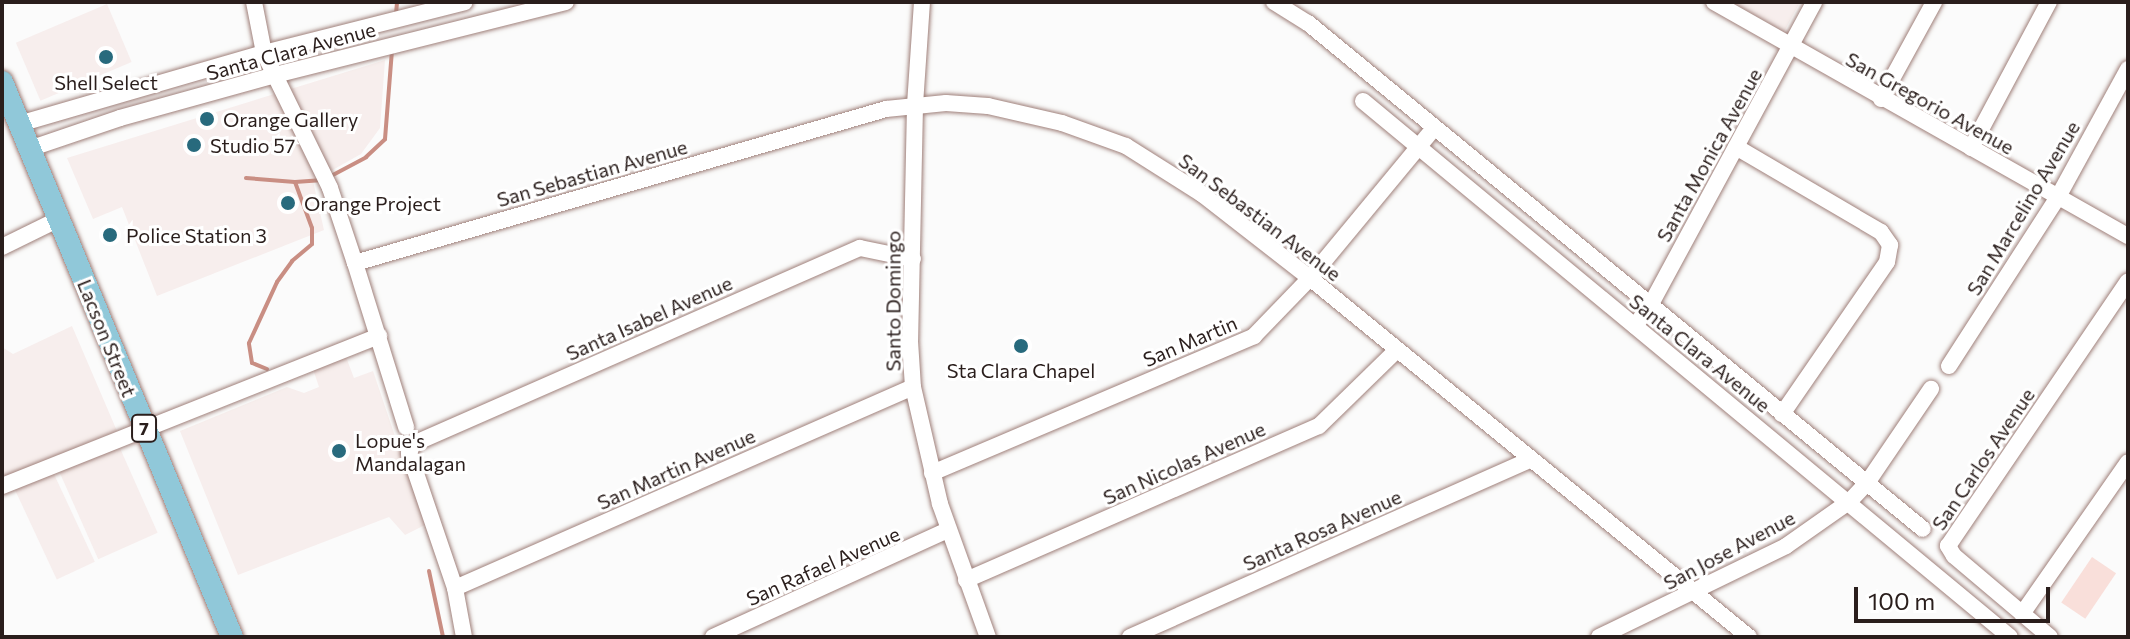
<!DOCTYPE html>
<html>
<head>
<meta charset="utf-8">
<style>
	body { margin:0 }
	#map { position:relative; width:2130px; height:639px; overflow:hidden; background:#fbfbfb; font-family:Commissioner,sans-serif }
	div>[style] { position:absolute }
	.built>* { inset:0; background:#f7eeed; transform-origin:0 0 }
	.green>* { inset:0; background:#f9dfda; transform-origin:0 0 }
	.stream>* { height:4px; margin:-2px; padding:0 2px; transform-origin:2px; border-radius:2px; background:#c98e83 }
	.roads { filter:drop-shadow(0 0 2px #9f807a) drop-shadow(0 0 2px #9f807a) }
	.minor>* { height:16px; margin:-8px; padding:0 8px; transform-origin:8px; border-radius:8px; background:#fff }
	.major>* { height:22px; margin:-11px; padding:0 11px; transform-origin:11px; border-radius:11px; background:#90c8d9 }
	.dots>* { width:22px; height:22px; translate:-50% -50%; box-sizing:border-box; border:4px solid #fff; border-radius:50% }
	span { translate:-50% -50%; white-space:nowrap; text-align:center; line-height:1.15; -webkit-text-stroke:6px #fff; paint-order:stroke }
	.shield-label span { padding:2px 6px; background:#fff; border:2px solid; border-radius:6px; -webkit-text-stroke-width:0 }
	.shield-label { font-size:18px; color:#2a1e1c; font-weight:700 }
	.street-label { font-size:20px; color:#2a1e1c }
	.poi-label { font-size:20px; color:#2a1e1c }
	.left { translate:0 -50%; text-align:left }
	.frame { position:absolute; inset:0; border:4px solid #2a1e1c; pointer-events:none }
	.scale { position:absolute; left:1854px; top:587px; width:196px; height:36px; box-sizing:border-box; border:4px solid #2a1e1c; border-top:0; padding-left:10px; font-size:24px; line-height:28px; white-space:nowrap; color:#2a1e1c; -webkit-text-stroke:6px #fff; paint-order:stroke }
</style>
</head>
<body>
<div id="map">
	<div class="built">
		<i style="clip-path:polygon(1732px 2px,1800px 2px,1784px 32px)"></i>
		<i style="left:107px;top:4px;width:63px;height:99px;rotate:67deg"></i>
		<i style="clip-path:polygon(385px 60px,380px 128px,361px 154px,313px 181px,324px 230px,157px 296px,122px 207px,93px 219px,67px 158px)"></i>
		<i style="clip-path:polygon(72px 326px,117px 431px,2px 478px,2px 347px,13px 354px)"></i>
		<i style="clip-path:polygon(346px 357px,354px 378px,373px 371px,425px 525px,405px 535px,389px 517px,238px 575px,180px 431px,287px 387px,304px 393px,319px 387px,313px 369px)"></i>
		<i style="left:119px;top:446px;width:95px;height:65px;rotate:66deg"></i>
		<i style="left:53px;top:472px;width:99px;height:42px;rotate:65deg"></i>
	</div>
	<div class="green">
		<i style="left:2092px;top:557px;width:29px;height:55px;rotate:34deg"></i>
	</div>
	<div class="stream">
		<i style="left:396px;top:14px;width:12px;rotate:-85deg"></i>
		<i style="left:331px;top:176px;width:40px;rotate:-28deg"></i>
		<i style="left:366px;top:157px;width:26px;rotate:-43deg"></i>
		<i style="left:385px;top:139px;width:89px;rotate:-85.5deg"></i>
		<i style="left:246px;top:178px;width:49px;rotate:4.7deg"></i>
		<i style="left:295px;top:182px;width:28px;rotate:-4deg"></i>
		<i style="left:267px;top:369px;width:16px;rotate:-158deg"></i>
		<i style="left:252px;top:363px;width:20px;rotate:-99deg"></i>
		<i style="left:249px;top:343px;width:67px;rotate:-65.3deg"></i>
		<i style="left:277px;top:282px;width:26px;rotate:-54deg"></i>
		<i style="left:292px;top:261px;width:26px;rotate:-40deg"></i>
		<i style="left:312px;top:244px;width:16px;rotate:-90deg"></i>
		<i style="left:312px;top:228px;width:49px;rotate:-110.3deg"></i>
		<i style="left:429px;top:571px;width:67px;rotate:78deg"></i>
	</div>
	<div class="roads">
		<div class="minor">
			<i style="left:254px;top:2px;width:52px;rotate:78.9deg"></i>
			<i style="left:264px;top:53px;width:150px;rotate:63.9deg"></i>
			<i style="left:330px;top:188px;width:79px;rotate:71.6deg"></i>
			<i style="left:355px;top:263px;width:553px;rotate:-16.17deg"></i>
			<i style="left:886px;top:109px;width:60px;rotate:-5.7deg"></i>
			<i style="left:946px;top:103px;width:42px;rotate:4.1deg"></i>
			<i style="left:988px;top:106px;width:76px;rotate:12.9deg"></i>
			<i style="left:1062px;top:123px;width:68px;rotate:19.8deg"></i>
			<i style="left:1126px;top:146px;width:90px;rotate:32.3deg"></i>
			<i style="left:1202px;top:194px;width:137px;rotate:37.9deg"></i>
			<i style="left:1310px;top:278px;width:567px;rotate:39.28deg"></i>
			<i style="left:922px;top:2px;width:104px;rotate:93.9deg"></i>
			<i style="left:915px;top:106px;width:235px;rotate:91.2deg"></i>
			<i style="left:910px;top:341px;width:46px;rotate:86.3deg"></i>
			<i style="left:913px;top:387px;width:120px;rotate:77deg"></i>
			<i style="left:940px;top:504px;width:141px;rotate:70.2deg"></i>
			<i style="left:1274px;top:2px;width:40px;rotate:32deg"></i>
			<i style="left:1308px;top:23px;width:796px;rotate:39.45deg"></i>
			<i style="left:1714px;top:2px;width:476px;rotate:29.5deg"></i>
			<i style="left:1881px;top:99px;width:111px;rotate:-61.3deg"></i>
			<i style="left:1363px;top:101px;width:840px;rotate:39.64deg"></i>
			<i style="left:19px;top:124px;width:255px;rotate:-16.2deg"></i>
			<i style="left:264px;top:53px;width:207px;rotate:-14.2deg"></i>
			<i style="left:1736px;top:147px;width:168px;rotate:30.4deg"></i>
			<i style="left:1881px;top:232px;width:16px;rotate:55deg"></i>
			<i style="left:1890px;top:245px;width:17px;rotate:100deg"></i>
			<i style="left:1887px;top:262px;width:185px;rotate:124.6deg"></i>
			<i style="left:1971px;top:148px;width:166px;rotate:-61.9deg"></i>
			<i style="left:29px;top:149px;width:96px;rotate:-18.8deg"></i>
			<i style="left:120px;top:118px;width:161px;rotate:-15.5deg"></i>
			<i style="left:275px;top:75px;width:300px;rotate:-14.1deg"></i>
			<i style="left:2px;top:247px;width:64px;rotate:-26.2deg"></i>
			<i style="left:355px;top:263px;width:172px;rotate:72.7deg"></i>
			<i style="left:1635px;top:326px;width:27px;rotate:-54deg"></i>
			<i style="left:1651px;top:304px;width:343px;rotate:-61.6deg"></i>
			<i style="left:1949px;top:366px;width:201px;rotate:-57.2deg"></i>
			<i style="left:2058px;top:197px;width:146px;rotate:-61.3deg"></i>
			<i style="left:932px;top:473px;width:350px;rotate:-23deg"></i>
			<i style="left:1254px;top:336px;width:81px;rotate:-46deg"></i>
			<i style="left:1310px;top:278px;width:195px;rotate:-50.4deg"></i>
			<i style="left:2px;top:486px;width:406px;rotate:-21.7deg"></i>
			<i style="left:966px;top:580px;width:385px;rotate:-23.6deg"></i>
			<i style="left:1319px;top:426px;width:109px;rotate:-44.3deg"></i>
			<i style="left:455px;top:588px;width:500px;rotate:-23.69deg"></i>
			<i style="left:2022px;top:614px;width:185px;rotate:-55.1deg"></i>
			<i style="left:464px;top:637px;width:50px;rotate:-100.4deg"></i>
			<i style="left:455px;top:588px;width:143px;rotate:-108.8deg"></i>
			<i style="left:409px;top:453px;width:10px;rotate:-66deg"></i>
			<i style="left:413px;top:444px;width:488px;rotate:-23.7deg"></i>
			<i style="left:860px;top:248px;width:54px;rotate:11.7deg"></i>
			<i style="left:713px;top:637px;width:258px;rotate:-24.5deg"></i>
			<i style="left:1130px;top:637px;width:436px;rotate:-23.9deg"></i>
			<i style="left:1599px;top:637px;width:208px;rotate:-25.9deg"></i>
			<i style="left:1786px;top:546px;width:78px;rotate:-35.1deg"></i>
			<i style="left:1850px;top:501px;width:25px;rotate:-47deg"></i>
			<i style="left:1867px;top:483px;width:114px;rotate:-55.8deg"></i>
			<i style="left:2050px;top:637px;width:126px;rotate:-139.8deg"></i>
			<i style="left:1954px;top:556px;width:12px;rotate:-121deg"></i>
			<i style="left:1948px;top:546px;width:320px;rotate:-55.8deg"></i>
		</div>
		<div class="major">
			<i style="left:2px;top:82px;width:601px;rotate:67.49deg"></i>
		</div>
	</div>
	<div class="dots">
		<i style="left:106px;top:57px;background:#286a7d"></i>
		<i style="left:207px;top:119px;background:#286a7d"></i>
		<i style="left:194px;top:145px;background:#286a7d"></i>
		<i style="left:288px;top:203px;background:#286a7d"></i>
		<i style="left:110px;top:235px;background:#286a7d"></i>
		<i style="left:1021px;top:346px;background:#286a7d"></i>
		<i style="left:339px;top:451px;background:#286a7d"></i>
	</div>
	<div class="shield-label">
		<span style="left:144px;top:428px">7</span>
	</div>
	<div class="street-label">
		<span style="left:291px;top:51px;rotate:-15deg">Santa Clara Avenue</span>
		<span style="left:1930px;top:103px;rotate:29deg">San Gregorio Avenue</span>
		<span style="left:1709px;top:155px;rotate:-61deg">Santa Monica Avenue</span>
		<span style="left:592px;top:173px;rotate:-16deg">San Sebastian Avenue</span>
		<span style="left:2023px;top:208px;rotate:-59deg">San Marcelino Avenue</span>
		<span style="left:1260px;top:217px;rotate:37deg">San Sebastian Avenue</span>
		<span style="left:893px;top:301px;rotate:-90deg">Santo Domingo</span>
		<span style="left:649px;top:318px;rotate:-24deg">Santa Isabel Avenue</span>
		<span style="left:107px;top:338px;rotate:68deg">Lacson Street</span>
		<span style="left:1190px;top:341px;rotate:-23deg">San Martin</span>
		<span style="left:1700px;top:353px;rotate:39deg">Santa Clara Avenue</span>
		<span style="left:1983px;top:459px;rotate:-56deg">San Carlos Avenue</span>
		<span style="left:1184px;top:463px;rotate:-24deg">San Nicolas Avenue</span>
		<span style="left:676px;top:469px;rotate:-24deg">San Martin Avenue</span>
		<span style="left:1322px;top:530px;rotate:-24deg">Santa Rosa Avenue</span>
		<span style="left:1729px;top:550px;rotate:-28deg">San Jose Avenue</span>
		<span style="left:823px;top:566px;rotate:-24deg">San Rafael Avenue</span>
	</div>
	<div class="poi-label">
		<span style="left:106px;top:82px">Shell Select</span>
		<span class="left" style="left:223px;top:119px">Orange Gallery</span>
		<span class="left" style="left:210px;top:145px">Studio 57</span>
		<span class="left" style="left:304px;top:203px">Orange Project</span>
		<span class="left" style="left:126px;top:235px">Police Station 3</span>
		<span style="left:1021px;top:370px">Sta Clara Chapel</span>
		<span class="left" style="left:355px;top:452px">Lopue's<br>Mandalagan</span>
	</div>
	<div class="frame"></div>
	<div class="scale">100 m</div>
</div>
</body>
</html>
